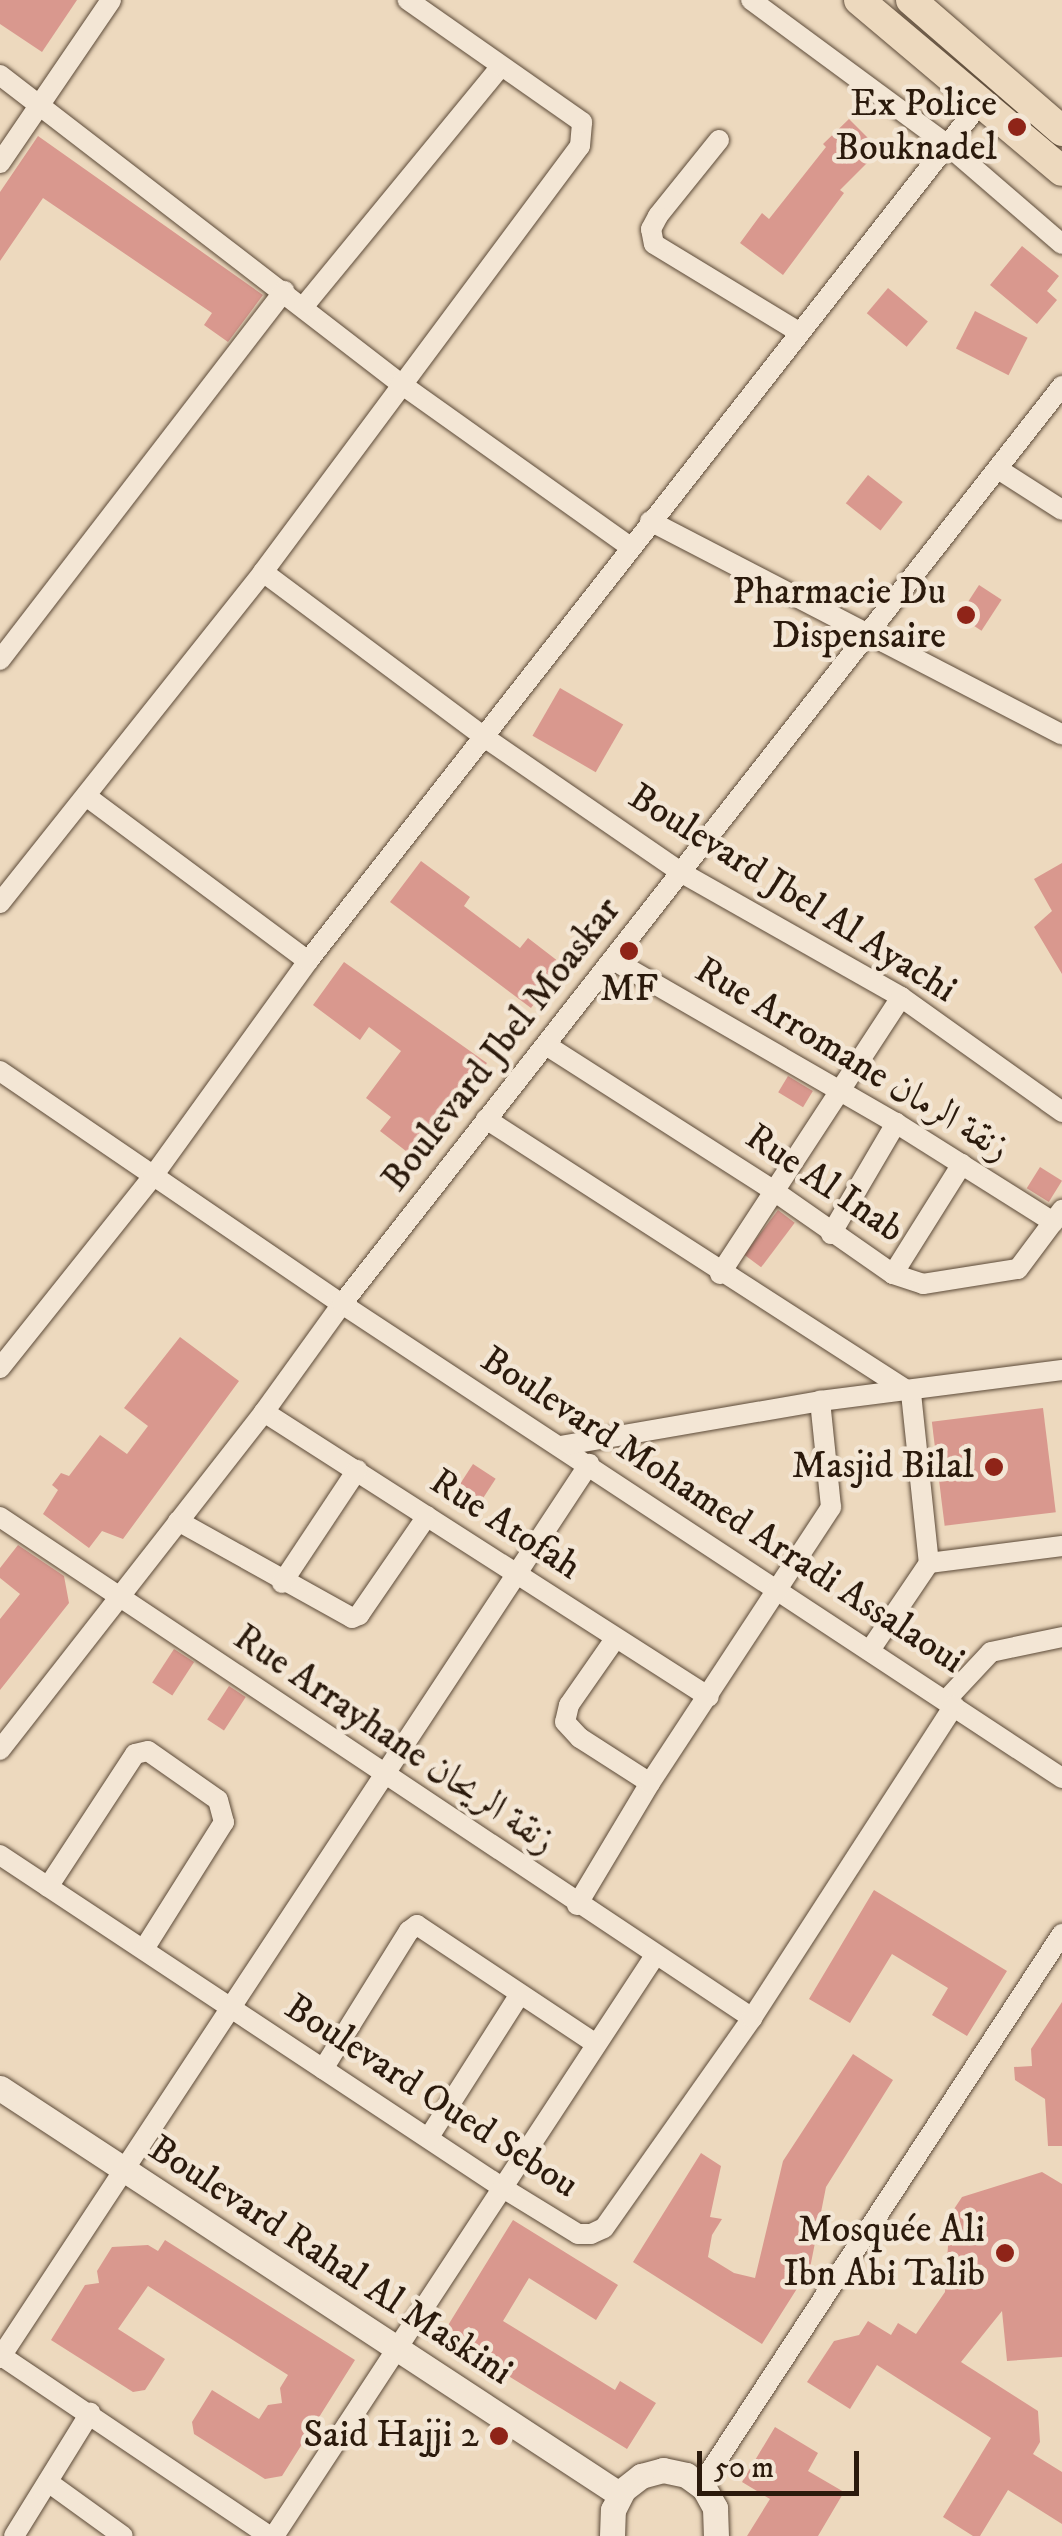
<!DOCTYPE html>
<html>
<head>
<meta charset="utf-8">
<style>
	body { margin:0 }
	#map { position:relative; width:1062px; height:2536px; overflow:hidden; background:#edd9be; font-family:"IM FELL DW Pica",Amiri,serif }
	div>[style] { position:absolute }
	.building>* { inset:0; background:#d9988e; transform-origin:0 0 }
	.roads { filter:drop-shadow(0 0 2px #5c4a38) drop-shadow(0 0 2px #5c4a38) }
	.minor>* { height:20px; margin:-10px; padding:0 10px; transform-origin:10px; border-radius:10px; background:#f3e6d5 }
	.tertiary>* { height:25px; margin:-12.5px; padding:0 12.5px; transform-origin:12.5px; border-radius:12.5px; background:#f3e6d5 }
	.primary>* { height:30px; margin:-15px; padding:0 15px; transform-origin:15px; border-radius:15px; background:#edd9be }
	.dots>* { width:28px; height:28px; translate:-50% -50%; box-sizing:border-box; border:5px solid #f3e6d5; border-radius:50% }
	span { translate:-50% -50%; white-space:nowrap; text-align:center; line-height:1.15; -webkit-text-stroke:9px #f3e6d5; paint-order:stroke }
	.poi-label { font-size:38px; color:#2b1a0c }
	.right { translate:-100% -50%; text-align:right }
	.street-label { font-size:38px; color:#2b1a0c }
	.scale { position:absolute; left:697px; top:2451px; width:162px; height:45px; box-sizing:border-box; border:5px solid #2b1a0c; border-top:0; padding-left:12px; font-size:30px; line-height:35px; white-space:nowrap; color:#2b1a0c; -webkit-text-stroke:8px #f3e6d5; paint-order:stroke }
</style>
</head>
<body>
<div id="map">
	<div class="building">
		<i style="clip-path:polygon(0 0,77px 0,42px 52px,0 24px)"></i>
		<i style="clip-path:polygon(849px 119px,880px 150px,840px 190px,844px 193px,783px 275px,740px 243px,762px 213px,769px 219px,826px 147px,823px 144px)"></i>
		<i style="clip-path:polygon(38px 136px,263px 295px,228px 342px,204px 325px,212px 313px,43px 198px,0 261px,0 192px)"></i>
		<i style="clip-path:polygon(1022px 246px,1059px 276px,1047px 291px,1057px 300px,1037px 324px,990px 285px)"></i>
		<i style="left:888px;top:288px;width:52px;height:33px;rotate:40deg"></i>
		<i style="left:975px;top:311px;width:59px;height:42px;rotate:27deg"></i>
		<i style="left:868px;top:475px;width:44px;height:36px;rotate:38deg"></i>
		<i style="left:979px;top:585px;width:27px;height:37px;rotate:33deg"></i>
		<i style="left:560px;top:688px;width:73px;height:55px;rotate:30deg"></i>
		<i style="clip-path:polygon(421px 861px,470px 897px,464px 906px,520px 948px,528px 938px,563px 965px,531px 1008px,390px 902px)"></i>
		<i style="clip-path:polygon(1062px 863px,1062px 974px,1034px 927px,1052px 911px,1034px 879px)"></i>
		<i style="clip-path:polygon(344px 962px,487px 1063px,415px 1158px,380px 1131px,391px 1117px,366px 1098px,401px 1051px,369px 1027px,360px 1040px,313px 1005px)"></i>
		<i style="left:788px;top:1076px;width:29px;height:19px;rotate:31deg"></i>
		<i style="left:1040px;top:1167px;width:26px;height:25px;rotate:32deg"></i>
		<i style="left:778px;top:1210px;width:21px;height:56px;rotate:37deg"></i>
		<i style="clip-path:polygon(180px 1337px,239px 1381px,123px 1539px,102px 1531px,89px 1548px,43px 1514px,58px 1490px,52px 1485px,61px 1473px,69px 1476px,100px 1435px,127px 1454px,148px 1426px,124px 1408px)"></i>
		<i style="left:1043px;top:1408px;width:105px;height:112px;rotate:83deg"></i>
		<i style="left:473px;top:1464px;width:27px;height:39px;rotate:33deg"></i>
		<i style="clip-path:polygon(18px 1545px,64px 1576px,69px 1603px,0 1690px,0 1619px,20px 1594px,0 1578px,0 1568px)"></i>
		<i style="left:174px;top:1649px;width:24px;height:40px;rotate:33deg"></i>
		<i style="left:229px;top:1686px;width:20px;height:40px;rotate:33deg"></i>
		<i style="clip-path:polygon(874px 1890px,1007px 1971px,967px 2036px,932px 2015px,948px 1988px,892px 1954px,850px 2023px,809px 1999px)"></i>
		<i style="clip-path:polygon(1062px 2002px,1062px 2146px,1048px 2146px,1045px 2099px,1015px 2080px,1014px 2067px,1032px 2066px,1031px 2049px)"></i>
		<i style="clip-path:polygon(853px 2054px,893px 2080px,826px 2187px,810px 2268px,762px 2344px,633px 2262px,701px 2153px,721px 2166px,710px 2217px,722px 2219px,712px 2235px,708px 2257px,734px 2273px,755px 2278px,783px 2161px)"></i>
		<i style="clip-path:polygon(1042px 2172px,1062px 2184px,1062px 2357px,1007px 2361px,1002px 2311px,961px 2362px,1038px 2411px,1040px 2442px,1033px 2454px,1062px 2472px,1062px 2524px,1008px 2490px,980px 2536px,973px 2536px,943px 2517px,991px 2438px,877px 2365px,850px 2409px,807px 2382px,834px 2341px,859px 2335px,868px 2321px,891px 2335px,898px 2323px,916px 2334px,945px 2292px,950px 2215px,962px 2197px)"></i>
		<i style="clip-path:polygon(513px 2220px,618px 2285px,596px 2320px,529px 2278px,503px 2321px,615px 2390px,620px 2381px,656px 2403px,627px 2449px,442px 2335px)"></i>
		<i style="clip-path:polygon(165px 2240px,355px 2360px,282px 2476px,265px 2479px,194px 2434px,192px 2422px,212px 2390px,259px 2419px,268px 2405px,282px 2403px,280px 2388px,288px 2375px,148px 2286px,118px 2329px,165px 2359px,145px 2390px,133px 2392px,51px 2340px,85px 2285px,99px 2283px,97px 2271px,112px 2247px,148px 2245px,158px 2251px)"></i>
		<i style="clip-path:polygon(775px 2427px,818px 2453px,808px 2471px,844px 2492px,818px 2536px,747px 2536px,770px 2499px,742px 2482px)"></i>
	</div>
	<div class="roads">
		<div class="minor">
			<i style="left:751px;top:0;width:242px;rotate:36.4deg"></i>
			<i style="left:946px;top:144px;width:153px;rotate:40.8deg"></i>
			<i style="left:0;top:75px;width:506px;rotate:37.62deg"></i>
			<i style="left:401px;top:384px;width:281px;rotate:35.4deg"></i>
			<i style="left:719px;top:140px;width:97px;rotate:128.8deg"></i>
			<i style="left:658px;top:216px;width:15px;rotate:118deg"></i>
			<i style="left:651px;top:229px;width:15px;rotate:79deg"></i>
			<i style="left:654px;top:244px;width:170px;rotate:31.3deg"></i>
			<i style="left:0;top:163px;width:197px;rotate:-55.7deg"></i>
			<i style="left:304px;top:306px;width:309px;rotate:-50.6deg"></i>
			<i style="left:998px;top:469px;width:76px;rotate:32.6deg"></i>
			<i style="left:650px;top:521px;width:464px;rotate:27.4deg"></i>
			<i style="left:263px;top:572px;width:276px;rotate:36.7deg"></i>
			<i style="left:484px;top:737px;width:240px;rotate:34.5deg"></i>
			<i style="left:682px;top:873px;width:252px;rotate:29.5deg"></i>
			<i style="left:901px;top:997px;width:198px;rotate:35.5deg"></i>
			<i style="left:0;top:660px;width:466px;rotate:-52.4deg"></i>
			<i style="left:86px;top:796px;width:277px;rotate:36.6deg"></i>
			<i style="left:0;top:903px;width:423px;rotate:-51.5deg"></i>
			<i style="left:263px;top:572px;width:531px;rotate:-53.35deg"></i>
			<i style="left:580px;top:146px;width:24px;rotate:-85deg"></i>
			<i style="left:582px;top:122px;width:213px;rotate:-145deg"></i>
			<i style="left:615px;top:961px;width:324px;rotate:30deg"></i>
			<i style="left:896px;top:1123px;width:186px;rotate:32.2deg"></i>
			<i style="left:546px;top:1045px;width:271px;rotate:32.6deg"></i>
			<i style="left:774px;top:1191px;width:145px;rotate:34.9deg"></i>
			<i style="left:893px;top:1274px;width:32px;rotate:18deg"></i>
			<i style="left:923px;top:1284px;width:96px;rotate:-9deg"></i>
			<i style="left:1018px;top:1269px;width:74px;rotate:-53.3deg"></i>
			<i style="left:0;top:1071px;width:414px;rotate:34.3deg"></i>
			<i style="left:342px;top:1304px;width:862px;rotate:33.36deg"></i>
			<i style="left:486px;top:1119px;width:506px;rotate:32.81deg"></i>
			<i style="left:911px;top:1393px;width:171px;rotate:84deg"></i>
			<i style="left:929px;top:1563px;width:105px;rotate:124.1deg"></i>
			<i style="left:831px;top:1234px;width:129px;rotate:-59.6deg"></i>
			<i style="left:720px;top:1274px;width:331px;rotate:-56.8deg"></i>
			<i style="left:893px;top:1274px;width:130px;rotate:-57.9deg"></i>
			<i style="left:0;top:1368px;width:246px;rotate:-51.4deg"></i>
			<i style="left:153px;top:1176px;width:265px;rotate:-54.2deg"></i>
			<i style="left:308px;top:961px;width:1091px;rotate:-51.92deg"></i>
			<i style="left:264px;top:1412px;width:528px;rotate:32.64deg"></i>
			<i style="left:560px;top:1446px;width:264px;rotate:-9.8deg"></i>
			<i style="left:820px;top:1401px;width:244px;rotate:-7.3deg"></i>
			<i style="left:0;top:1517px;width:904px;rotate:33.67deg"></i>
			<i style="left:178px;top:1521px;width:199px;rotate:29.1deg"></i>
			<i style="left:352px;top:1618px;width:8px;rotate:-23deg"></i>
			<i style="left:359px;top:1615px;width:120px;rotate:-55.5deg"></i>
			<i style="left:929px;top:1563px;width:134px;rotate:-7.3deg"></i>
			<i style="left:282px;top:1583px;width:136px;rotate:-56.4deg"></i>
			<i style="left:615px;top:1639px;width:80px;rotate:124.9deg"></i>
			<i style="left:569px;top:1705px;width:17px;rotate:103deg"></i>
			<i style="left:565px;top:1722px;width:22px;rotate:47deg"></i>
			<i style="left:580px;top:1738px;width:83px;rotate:32.7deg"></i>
			<i style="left:947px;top:1699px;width:64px;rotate:-46.9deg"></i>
			<i style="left:991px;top:1652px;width:73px;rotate:-11.9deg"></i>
			<i style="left:0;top:1750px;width:429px;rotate:-52deg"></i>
			<i style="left:264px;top:1412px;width:133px;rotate:-54.2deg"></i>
			<i style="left:342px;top:1304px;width:1167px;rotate:-51.89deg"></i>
			<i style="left:0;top:1855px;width:603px;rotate:33.51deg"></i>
			<i style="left:503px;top:2188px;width:88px;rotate:31.5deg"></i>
			<i style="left:578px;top:2234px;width:13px"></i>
			<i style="left:591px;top:2234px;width:14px;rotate:-25deg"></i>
			<i style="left:604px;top:2228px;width:257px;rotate:-54.8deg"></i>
			<i style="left:752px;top:2018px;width:372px;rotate:-57.1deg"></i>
			<i style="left:48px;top:1887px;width:159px;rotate:-56.8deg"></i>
			<i style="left:135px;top:1754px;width:13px;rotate:-13deg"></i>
			<i style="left:148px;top:1751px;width:85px;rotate:35deg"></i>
			<i style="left:218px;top:1800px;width:23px;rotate:75deg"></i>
			<i style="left:224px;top:1822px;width:150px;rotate:122.2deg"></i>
			<i style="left:577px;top:1905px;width:142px;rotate:-59.1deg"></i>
			<i style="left:650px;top:1783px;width:330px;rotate:-56.7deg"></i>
			<i style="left:831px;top:1507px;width:107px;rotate:-95.9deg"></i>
			<i style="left:323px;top:2069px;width:163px;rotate:-58.1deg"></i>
			<i style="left:409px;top:1931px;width:10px;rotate:-37deg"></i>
			<i style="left:417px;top:1925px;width:215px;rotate:33.6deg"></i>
			<i style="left:429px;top:2137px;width:169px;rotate:-57.5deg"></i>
			<i style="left:0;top:2355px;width:324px;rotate:33.9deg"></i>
			<i style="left:0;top:2358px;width:1071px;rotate:-56.62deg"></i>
			<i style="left:48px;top:2482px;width:92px;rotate:35.8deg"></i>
			<i style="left:701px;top:2485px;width:659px;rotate:-56.77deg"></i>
			<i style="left:14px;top:2536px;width:145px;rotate:-58.3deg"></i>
			<i style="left:274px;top:2536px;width:693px;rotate:-56.72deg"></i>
		</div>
		<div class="tertiary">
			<i style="left:0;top:2088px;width:740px;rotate:33.26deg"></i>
			<i style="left:612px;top:2536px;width:26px;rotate:-88deg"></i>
			<i style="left:613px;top:2510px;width:22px;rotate:-63deg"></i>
			<i style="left:623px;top:2490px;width:23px;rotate:-38deg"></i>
			<i style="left:641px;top:2476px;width:23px;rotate:-15deg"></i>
			<i style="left:663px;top:2470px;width:24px;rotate:12deg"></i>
			<i style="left:686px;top:2475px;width:22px;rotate:36deg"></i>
			<i style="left:704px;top:2488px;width:23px;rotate:61deg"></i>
			<i style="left:715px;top:2508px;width:28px;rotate:88deg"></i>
		</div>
		<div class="primary">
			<i style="left:859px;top:0;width:265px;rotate:40.1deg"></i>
			<i style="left:911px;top:0;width:200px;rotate:40.9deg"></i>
		</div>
	</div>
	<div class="dots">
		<i style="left:1017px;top:127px;background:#8f2418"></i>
		<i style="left:966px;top:615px;background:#8f2418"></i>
		<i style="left:629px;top:951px;background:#8f2418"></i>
		<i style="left:994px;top:1467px;background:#8f2418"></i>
		<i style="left:1005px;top:2253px;background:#8f2418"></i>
		<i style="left:499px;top:2436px;background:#8f2418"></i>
	</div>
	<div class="poi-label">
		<span class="right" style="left:997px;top:127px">Ex Police<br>Bouknadel</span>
		<span class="right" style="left:946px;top:615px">Pharmacie Du<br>Dispensaire</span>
		<span style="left:629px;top:990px">MF</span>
		<span class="right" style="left:974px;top:1467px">Masjid Bilal</span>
		<span class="right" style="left:985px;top:2253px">Mosquée Ali<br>Ibn Abi Talib</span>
		<span class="right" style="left:479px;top:2436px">Said Hajji 2</span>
	</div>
	<div class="street-label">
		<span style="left:792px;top:894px;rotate:32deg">Boulevard Jbel Al Ayachi</span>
		<span style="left:502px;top:1045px;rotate:-52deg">Boulevard Jbel Moaskar</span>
		<span style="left:852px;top:1060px;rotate:31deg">Rue Arromane زنقة الرمان</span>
		<span style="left:824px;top:1184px;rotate:34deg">Rue Al Inab</span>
		<span style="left:722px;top:1511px;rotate:33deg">Boulevard Mohamed Arradi Assalaoui</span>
		<span style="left:505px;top:1525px;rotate:33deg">Rue Atofah</span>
		<span style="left:394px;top:1740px;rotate:34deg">Rue Arrayhane زنقة الريحان</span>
		<span style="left:431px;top:2097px;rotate:33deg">Boulevard Oued Sebou</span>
		<span style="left:330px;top:2261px;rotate:33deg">Boulevard Rahal Al Maskini</span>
	</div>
	<div class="scale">50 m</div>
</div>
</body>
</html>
